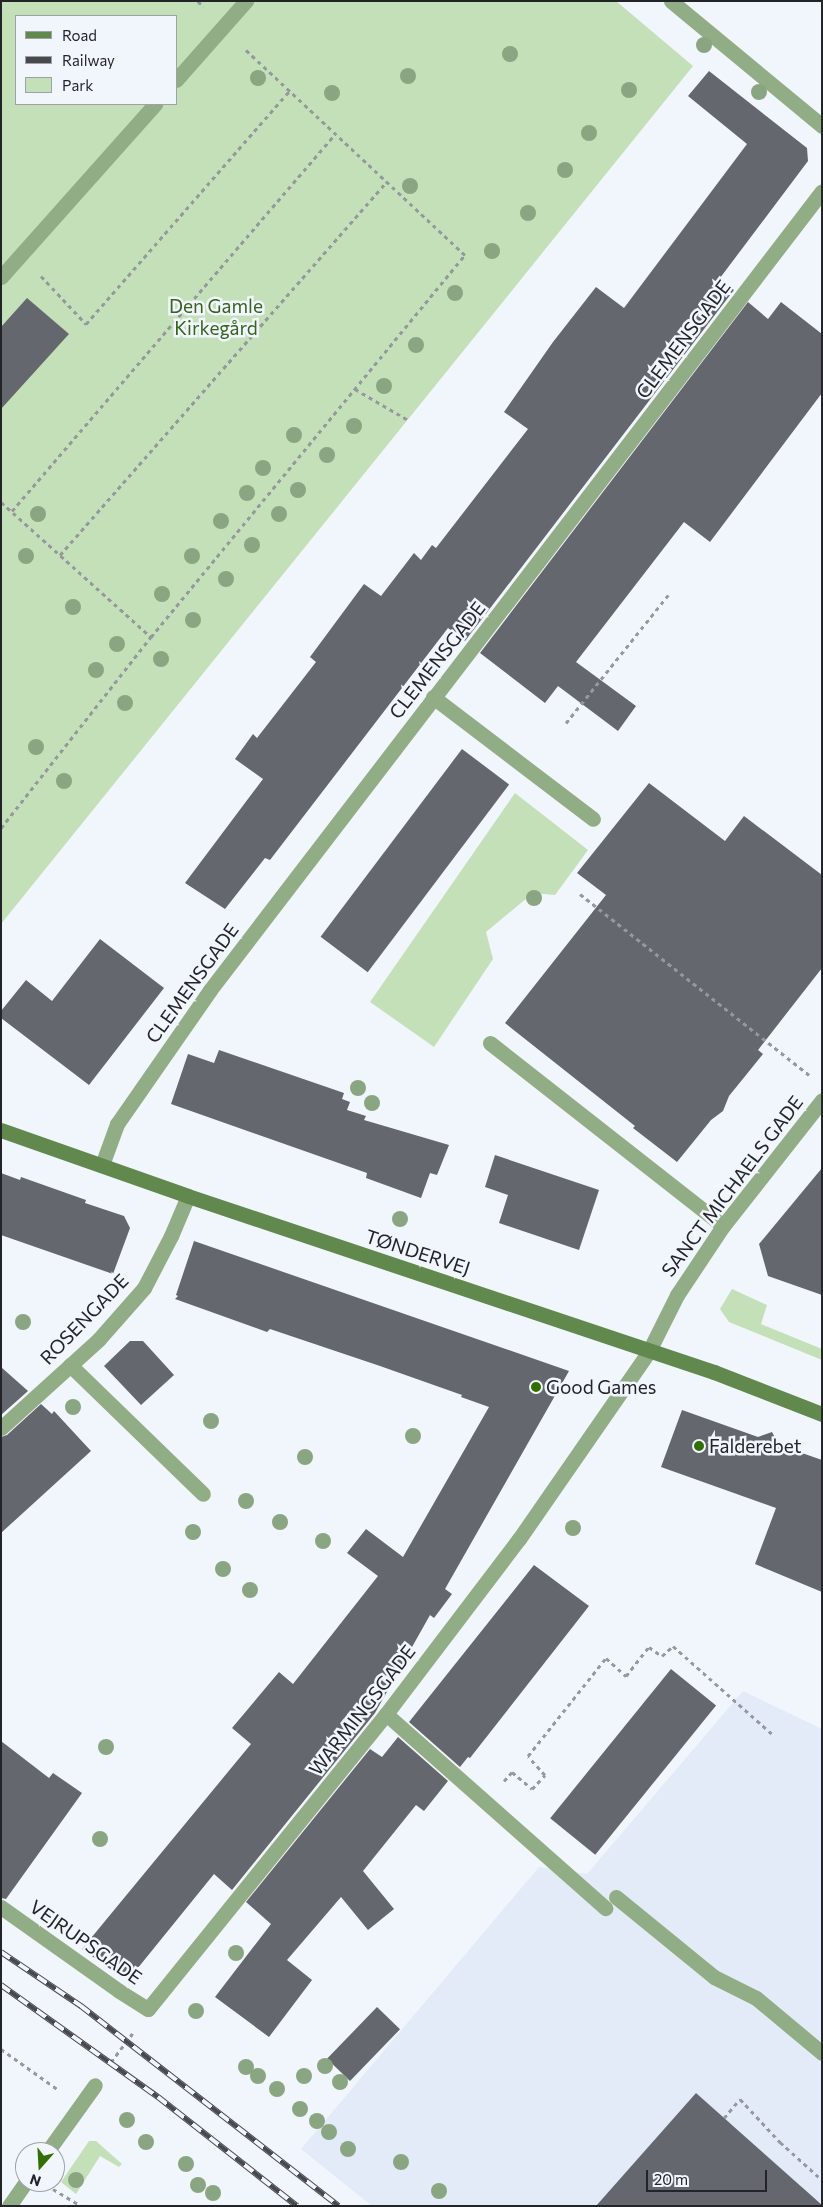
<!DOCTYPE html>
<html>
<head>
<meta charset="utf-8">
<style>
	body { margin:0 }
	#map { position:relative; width:823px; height:2207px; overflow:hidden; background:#f1f5fc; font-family:Commissioner,sans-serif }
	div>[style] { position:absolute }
	.built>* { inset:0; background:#e3ebf9 }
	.green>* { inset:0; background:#c4e0b8 }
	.building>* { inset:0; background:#64676d; transform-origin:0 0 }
	.path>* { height:3px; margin-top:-1.5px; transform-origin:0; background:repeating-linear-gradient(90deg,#95989d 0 4px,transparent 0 8px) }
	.lane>* { height:15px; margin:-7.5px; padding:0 7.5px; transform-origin:7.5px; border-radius:7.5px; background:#91ad85 }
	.street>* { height:15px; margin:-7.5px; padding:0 7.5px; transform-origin:7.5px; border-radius:7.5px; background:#91ad85 }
	.secondary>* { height:15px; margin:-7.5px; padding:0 7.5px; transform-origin:7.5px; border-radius:7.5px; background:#61894d }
	.rail>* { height:5.5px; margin-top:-2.75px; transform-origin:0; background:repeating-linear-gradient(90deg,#f1f5fc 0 11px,#48494d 0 22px); box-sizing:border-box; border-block:1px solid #48494d }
	.trees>* { width:16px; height:16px; margin:-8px; border-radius:50%; background:#8aa581 }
	.dots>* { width:14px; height:14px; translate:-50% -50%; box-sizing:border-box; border:2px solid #f1f5fc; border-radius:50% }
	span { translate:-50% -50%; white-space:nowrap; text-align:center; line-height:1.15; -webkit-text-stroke:5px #f1f5fc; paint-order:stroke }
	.park-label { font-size:19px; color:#36641c }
	.street-label { font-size:19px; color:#232427 }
	.poi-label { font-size:19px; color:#232427 }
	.left { translate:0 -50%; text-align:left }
	.frame { position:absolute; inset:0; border:2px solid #232427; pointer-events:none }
	.legend { position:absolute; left:15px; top:15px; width:162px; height:90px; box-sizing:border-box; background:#f1f5fc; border:1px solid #9fa1a7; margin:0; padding:6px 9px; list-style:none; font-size:15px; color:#232427 }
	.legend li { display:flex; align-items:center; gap:10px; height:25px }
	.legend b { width:25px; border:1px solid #9fa1a7 }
	.north { position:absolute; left:15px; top:2142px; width:50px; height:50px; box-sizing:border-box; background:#f1f5fc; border:1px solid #9fa1a7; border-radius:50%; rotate:199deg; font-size:14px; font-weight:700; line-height:20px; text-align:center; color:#232427 }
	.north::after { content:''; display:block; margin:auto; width:18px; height:22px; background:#326f00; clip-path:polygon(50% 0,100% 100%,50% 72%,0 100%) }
	.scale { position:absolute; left:646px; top:2170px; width:121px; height:22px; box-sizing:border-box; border:2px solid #232427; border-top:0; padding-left:6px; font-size:15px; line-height:18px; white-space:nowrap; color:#232427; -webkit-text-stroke:4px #f1f5fc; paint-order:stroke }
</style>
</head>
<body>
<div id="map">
	<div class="built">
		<i style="clip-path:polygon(743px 1691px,822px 1729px,822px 2206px,372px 2206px,301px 2149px,539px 1867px,587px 1874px)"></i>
	</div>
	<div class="green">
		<i style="clip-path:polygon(evenodd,1px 1px,616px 1px,693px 66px,1px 924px,1px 1px,16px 16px,176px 16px,176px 104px,16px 104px,16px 16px)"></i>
		<i style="clip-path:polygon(515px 793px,588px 850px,555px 895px,533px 893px,486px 932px,493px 959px,434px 1047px,370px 1002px)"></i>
		<i style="clip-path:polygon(732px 1289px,767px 1305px,761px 1324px,822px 1349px,822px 1360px,729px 1322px,720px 1309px)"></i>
		<i style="clip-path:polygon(89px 2141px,96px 2141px,122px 2164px,119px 2167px,100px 2156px,76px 2194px,61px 2182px)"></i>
	</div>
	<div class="building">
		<i style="clip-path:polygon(709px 71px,807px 148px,808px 161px,720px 278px,734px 290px,465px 641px,448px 628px,270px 860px,265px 858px,225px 909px,185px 883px,263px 779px,235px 759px,253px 734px,257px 738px,316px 662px,310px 657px,364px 584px,381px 596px,414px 553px,421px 560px,432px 545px,436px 548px,528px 429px,504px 412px,553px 342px,596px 287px,624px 308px,747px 144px,688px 96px)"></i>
		<i style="clip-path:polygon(27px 298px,69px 334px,1px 409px,1px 327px)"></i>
		<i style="clip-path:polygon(748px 302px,768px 319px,781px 302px,822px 334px,822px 393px,710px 542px,684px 522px,576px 662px,636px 706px,618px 731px,558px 686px,545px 703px,480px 653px)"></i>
		<i style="left:462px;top:749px;width:59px;height:235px;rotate:37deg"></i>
		<i style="clip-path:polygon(649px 783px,725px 841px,744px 816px,822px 875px,822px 968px,758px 1050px,763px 1054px,729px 1096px,723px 1111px,711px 1120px,677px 1162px,633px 1128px,635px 1126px,505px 1023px,606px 895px,577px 873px)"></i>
		<i style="clip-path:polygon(100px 939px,164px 988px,89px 1085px,1px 1018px,1px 1011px,26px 980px,52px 1001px)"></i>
		<i style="clip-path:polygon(219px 1050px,344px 1093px,342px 1099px,350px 1102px,347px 1110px,366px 1116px,364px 1120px,449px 1145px,437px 1175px,430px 1173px,421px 1198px,366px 1178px,367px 1173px,171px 1104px,188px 1054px,214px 1063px)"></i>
		<i style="clip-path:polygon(495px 1155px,599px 1190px,579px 1250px,499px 1223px,508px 1195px,485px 1187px)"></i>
		<i style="clip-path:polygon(822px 1168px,822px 1295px,768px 1276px,759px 1244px)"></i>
		<i style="clip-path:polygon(1px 1173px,20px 1180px,21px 1177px,86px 1200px,85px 1203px,124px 1216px,130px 1228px,113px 1274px,1px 1235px)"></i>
		<i style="clip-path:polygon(194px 1241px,569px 1371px,445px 1589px,452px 1594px,434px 1618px,430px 1615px,375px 1713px,232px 1890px,214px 1874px,133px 1974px,120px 1976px,82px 1949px,251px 1744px,232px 1728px,279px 1672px,293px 1684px,378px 1576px,347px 1553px,366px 1529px,403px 1557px,489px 1407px,461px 1397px,462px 1395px,380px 1366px,270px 1329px,267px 1332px,175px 1299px,178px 1296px,176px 1295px)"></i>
		<i style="clip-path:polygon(130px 1341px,143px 1341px,174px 1375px,141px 1405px,104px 1366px)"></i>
		<i style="clip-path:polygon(1px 1367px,28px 1391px,1px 1415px)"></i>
		<i style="clip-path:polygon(41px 1404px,52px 1414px,54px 1411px,91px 1451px,1px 1533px,1px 1437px,7px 1435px)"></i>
		<i style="clip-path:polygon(682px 1410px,758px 1437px,772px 1432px,779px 1445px,822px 1460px,822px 1592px,755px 1564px,776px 1508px,661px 1467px)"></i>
		<i style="clip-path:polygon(534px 1565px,589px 1606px,470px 1758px,468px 1757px,460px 1767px,409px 1722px)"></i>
		<i style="left:671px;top:1669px;width:58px;height:192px;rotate:39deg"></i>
		<i style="clip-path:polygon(398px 1737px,448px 1781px,424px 1811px,416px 1805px,363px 1871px,394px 1909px,368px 1930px,341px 1897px,287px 1960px,312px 1980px,269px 2037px,215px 1997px,271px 1924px,246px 1902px,370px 1749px,382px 1757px)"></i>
		<i style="clip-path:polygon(1px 1741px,49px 1778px,53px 1773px,82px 1793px,6px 1899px,1px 1898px)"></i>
		<i style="left:377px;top:2007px;width:32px;height:72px;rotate:44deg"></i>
		<i style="clip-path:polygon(696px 2093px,822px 2205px,822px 2206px,596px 2206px)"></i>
	</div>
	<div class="path">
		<i style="left:198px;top:1px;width:8px;rotate:50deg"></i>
		<i style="left:41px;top:276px;width:66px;rotate:46.8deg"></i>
		<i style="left:86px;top:324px;width:309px;rotate:-48.9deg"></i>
		<i style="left:355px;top:389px;width:61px;rotate:30.3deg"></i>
		<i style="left:1px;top:502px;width:202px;rotate:42deg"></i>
		<i style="left:12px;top:511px;width:496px;rotate:-49.4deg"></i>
		<i style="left:60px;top:555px;width:495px;rotate:-48.8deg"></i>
		<i style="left:566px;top:723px;width:164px;rotate:-51.4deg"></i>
		<i style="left:1px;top:828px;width:243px;rotate:-51.9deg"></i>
		<i style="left:151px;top:637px;width:494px;rotate:-50.6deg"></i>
		<i style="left:465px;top:255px;width:303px;rotate:-136.9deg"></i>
		<i style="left:580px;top:894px;width:292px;rotate:38.3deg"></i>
		<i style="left:504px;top:1781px;width:12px;rotate:-48deg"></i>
		<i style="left:512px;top:1772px;width:26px;rotate:40deg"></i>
		<i style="left:532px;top:1789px;width:19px;rotate:-47deg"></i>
		<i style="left:545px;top:1775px;width:25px;rotate:-132deg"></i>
		<i style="left:528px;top:1756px;width:125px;rotate:-51.5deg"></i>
		<i style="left:606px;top:1658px;width:27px;rotate:42deg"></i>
		<i style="left:626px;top:1676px;width:37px;rotate:-52deg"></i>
		<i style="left:649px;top:1647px;width:16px;rotate:35deg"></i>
		<i style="left:662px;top:1656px;width:15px;rotate:-42deg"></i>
		<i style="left:673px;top:1646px;width:132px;rotate:41.6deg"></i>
		<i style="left:1px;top:2049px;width:69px;rotate:35.5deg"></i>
		<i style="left:111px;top:2062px;width:36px;rotate:-53deg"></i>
		<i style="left:724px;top:2118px;width:25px;rotate:-50deg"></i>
		<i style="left:740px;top:2099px;width:59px;rotate:47.1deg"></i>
		<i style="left:780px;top:2142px;width:57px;rotate:42.1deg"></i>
		<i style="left:53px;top:2189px;width:33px;rotate:31deg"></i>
	</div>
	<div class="lane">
		<i style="left:176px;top:80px;width:106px;rotate:-48.5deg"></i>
		<i style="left:1px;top:277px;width:232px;rotate:-48.3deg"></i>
		<i style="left:433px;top:697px;width:201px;rotate:37.3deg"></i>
		<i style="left:490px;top:1043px;width:296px;rotate:38.1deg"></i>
		<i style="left:70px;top:1365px;width:185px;rotate:44.1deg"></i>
		<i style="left:386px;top:1714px;width:293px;rotate:41.5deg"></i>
		<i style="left:616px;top:1897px;width:127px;rotate:39.2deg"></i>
		<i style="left:714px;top:1977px;width:47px;rotate:26.6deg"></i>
		<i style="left:756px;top:1998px;width:86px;rotate:39.8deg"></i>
	</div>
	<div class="street">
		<i style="left:671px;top:1px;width:196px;rotate:39.6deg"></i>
		<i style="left:102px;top:1165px;width:44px;rotate:-69.9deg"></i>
		<i style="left:117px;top:1124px;width:163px;rotate:-55.2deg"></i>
		<i style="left:210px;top:990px;width:1006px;rotate:-52.55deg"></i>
		<i style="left:1px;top:1428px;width:132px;rotate:-42.2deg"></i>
		<i style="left:99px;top:1339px;width:68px;rotate:-48.6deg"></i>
		<i style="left:144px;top:1288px;width:59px;rotate:-62.6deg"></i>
		<i style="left:171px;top:1236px;width:43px;rotate:-67deg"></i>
		<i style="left:1px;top:1907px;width:145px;rotate:35.4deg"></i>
		<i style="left:119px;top:1991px;width:34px;rotate:32deg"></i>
		<i style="left:148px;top:2009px;width:379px;rotate:-51.1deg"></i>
		<i style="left:386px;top:1714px;width:220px;rotate:-52.8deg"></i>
		<i style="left:519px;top:1539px;width:229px;rotate:-55.3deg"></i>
		<i style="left:649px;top:1351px;width:63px;rotate:-63.4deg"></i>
		<i style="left:677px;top:1295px;width:83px;rotate:-56.3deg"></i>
		<i style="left:723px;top:1226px;width:160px;rotate:-51.8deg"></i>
		<i style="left:47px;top:2152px;width:82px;rotate:-54.4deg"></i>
		<i style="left:9px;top:2206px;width:29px;rotate:-55deg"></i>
	</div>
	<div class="secondary">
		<i style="left:1px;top:1130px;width:198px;rotate:19.4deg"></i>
		<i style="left:188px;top:1196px;width:555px;rotate:18.5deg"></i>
		<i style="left:714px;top:1372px;width:116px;rotate:21.3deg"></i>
	</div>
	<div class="rail">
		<i style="left:1px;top:1952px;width:97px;rotate:34deg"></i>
		<i style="left:81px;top:2006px;width:326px;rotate:37.8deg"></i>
		<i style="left:1px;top:1985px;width:193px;rotate:35.5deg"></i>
		<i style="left:158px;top:2097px;width:177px;rotate:38.1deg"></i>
	</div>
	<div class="trees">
		<i style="left:704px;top:45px"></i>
		<i style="left:510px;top:54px"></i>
		<i style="left:408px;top:76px"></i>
		<i style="left:258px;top:78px"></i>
		<i style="left:629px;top:90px"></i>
		<i style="left:759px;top:92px"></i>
		<i style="left:332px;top:93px"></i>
		<i style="left:589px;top:133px"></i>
		<i style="left:565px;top:170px"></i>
		<i style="left:410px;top:186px"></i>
		<i style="left:528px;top:213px"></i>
		<i style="left:492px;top:251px"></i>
		<i style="left:455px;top:293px"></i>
		<i style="left:416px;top:345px"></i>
		<i style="left:384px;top:386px"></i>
		<i style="left:354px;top:426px"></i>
		<i style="left:294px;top:435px"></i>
		<i style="left:327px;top:455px"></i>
		<i style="left:263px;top:468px"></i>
		<i style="left:298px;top:490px"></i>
		<i style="left:247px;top:493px"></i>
		<i style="left:38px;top:514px"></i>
		<i style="left:279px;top:514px"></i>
		<i style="left:221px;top:521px"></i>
		<i style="left:252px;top:545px"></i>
		<i style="left:26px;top:556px"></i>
		<i style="left:192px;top:556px"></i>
		<i style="left:226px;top:579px"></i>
		<i style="left:162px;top:594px"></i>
		<i style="left:73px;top:607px"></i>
		<i style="left:193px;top:620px"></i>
		<i style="left:117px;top:644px"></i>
		<i style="left:161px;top:659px"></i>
		<i style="left:96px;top:670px"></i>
		<i style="left:125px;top:703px"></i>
		<i style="left:36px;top:747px"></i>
		<i style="left:64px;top:781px"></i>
		<i style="left:534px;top:898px"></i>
		<i style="left:358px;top:1088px"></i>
		<i style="left:372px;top:1103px"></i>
		<i style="left:400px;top:1219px"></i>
		<i style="left:23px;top:1322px"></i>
		<i style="left:73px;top:1407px"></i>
		<i style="left:211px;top:1421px"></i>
		<i style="left:413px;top:1436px"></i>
		<i style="left:305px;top:1457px"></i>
		<i style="left:246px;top:1501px"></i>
		<i style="left:280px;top:1522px"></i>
		<i style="left:573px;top:1528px"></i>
		<i style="left:193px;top:1532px"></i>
		<i style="left:323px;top:1541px"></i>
		<i style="left:223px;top:1569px"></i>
		<i style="left:250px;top:1590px"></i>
		<i style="left:106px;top:1747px"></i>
		<i style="left:100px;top:1839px"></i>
		<i style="left:236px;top:1953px"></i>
		<i style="left:196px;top:2011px"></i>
		<i style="left:325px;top:2066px"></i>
		<i style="left:246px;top:2067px"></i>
		<i style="left:258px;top:2076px"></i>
		<i style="left:304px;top:2076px"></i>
		<i style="left:340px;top:2082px"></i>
		<i style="left:277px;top:2089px"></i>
		<i style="left:300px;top:2109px"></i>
		<i style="left:127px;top:2120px"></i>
		<i style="left:317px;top:2121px"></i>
		<i style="left:329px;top:2132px"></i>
		<i style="left:146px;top:2142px"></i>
		<i style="left:348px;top:2149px"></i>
		<i style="left:401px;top:2162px"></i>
		<i style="left:186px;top:2164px"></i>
		<i style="left:76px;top:2180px"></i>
		<i style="left:198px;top:2185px"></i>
		<i style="left:439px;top:2191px"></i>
		<i style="left:213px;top:2193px"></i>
	</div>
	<div class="dots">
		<i style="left:536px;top:1387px;background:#326f00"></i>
		<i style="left:699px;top:1446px;background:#326f00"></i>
	</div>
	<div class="park-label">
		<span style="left:216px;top:317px">Den Gamle<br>Kirkegård</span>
	</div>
	<div class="street-label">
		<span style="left:683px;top:339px;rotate:-53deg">CLEMENSGADE</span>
		<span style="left:437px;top:660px;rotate:-52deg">CLEMENSGADE</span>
		<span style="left:192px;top:983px;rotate:-54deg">CLEMENSGADE</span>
		<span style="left:732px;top:1186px;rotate:-53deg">SANCT MICHAELS GADE</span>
		<span style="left:418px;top:1252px;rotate:18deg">TØNDERVEJ</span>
		<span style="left:84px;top:1319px;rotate:-46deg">ROSENGADE</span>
		<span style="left:362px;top:1710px;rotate:-52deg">WARMINGSGADE</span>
		<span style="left:86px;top:1942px;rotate:35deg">VEJRUPSGADE</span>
	</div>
	<div class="poi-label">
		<span class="left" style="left:546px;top:1387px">Good Games</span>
		<span class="left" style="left:709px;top:1446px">Falderebet</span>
	</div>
	<div class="frame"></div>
	<ul class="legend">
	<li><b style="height:6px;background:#61894d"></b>Road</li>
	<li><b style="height:6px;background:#48494d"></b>Railway</li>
	<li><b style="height:14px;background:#c4e0b8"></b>Park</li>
	</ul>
	<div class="north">N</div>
	<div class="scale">20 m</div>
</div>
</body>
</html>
